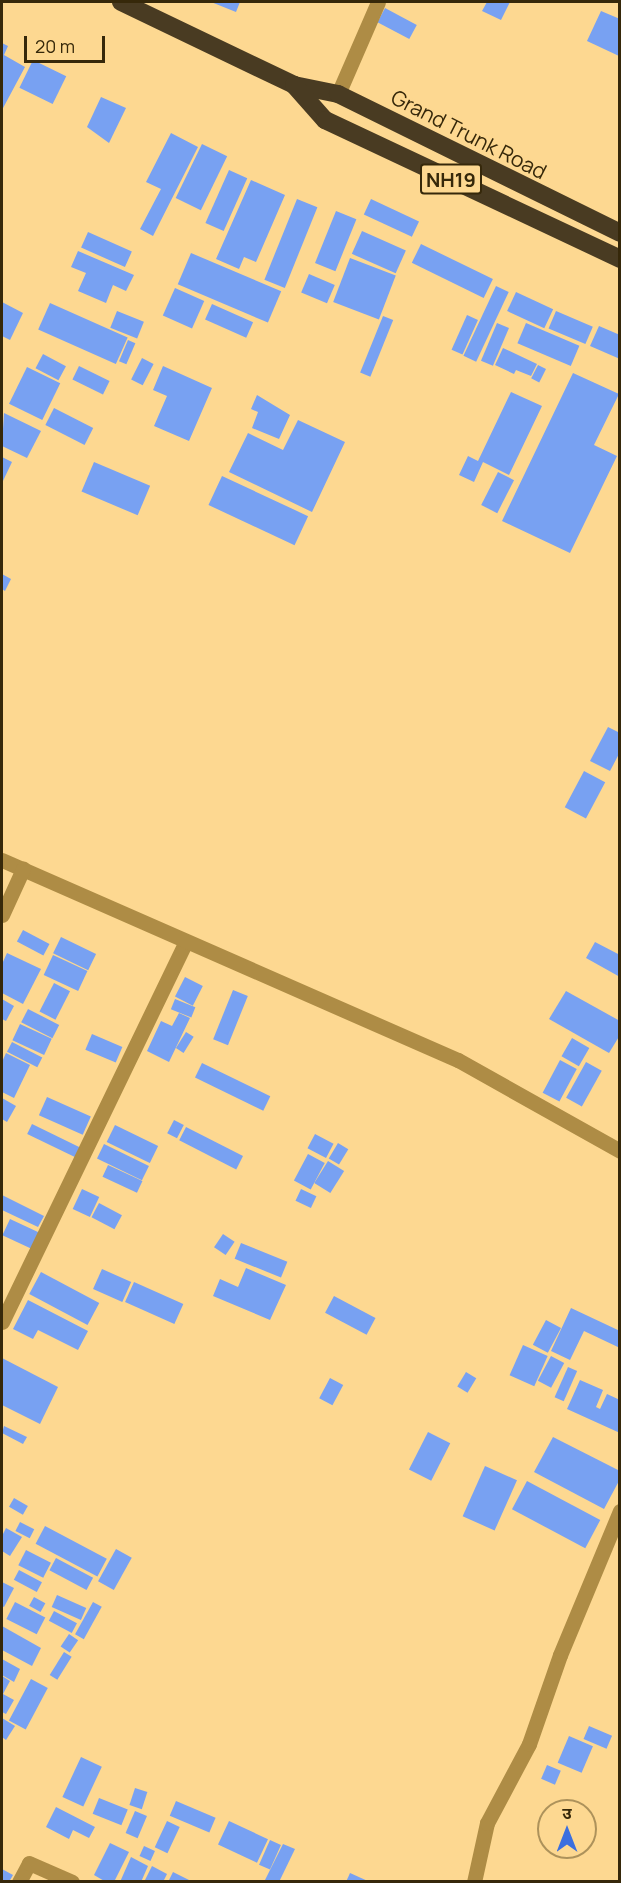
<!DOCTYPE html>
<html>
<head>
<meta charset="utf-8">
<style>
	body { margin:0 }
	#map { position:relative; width:621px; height:1883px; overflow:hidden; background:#fdd891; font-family:Manrope,"Noto Sans Devanagari",sans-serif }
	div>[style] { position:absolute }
	.building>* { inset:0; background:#78a1f2; transform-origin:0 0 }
	.lane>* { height:15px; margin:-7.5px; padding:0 7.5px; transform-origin:7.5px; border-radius:7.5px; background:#ae8c45 }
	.street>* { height:15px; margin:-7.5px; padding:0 7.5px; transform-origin:7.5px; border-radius:7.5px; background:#ae8c45 }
	.highway>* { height:18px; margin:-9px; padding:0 9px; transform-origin:9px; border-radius:9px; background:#493b22 }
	span { translate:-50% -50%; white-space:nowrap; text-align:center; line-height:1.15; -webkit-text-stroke:5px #fdd891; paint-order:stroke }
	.shield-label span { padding:2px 4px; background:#fdd891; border:2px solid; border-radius:4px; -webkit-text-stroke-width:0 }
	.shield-label { font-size:20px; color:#36280a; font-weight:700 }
	.street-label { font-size:21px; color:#36280a }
	.frame { position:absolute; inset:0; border:3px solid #36280a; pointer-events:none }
	.north { position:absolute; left:537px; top:1799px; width:60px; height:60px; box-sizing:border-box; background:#fdd891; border:2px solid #ad925b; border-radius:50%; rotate:0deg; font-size:16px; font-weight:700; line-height:24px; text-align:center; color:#36280a }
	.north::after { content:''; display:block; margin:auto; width:21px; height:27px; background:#3b6fdf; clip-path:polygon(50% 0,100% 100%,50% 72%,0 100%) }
	.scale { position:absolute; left:24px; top:36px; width:81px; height:27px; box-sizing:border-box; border:3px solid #36280a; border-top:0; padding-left:8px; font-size:18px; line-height:21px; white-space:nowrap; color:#36280a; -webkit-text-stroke:4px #fdd891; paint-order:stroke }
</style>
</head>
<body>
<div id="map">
	<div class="building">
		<i style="clip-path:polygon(211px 2px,240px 2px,236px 12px)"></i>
		<i style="clip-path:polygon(487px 2px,510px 2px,501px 20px,482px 11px)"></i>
		<i style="left:385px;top:8px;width:36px;height:16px;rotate:28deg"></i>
		<i style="clip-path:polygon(601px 11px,620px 19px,619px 56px,587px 41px)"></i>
		<i style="clip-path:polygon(2px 43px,8px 46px,4px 55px,25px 67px,2px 110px)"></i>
		<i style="left:33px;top:60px;width:37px;height:31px;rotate:26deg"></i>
		<i style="clip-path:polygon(101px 97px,126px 108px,109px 143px,87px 127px)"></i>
		<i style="clip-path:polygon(171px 133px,198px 147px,153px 236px,140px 229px,161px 189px,146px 182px)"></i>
		<i style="left:202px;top:144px;width:28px;height:60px;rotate:26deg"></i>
		<i style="left:229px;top:170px;width:20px;height:58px;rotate:24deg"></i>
		<i style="clip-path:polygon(251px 180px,285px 195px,256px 262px,244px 257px,239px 269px,216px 259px)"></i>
		<i style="left:297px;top:199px;width:22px;height:87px;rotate:22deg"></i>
		<i style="left:371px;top:199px;width:53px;height:17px;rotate:25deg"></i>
		<i style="left:336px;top:211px;width:22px;height:56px;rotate:22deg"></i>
		<i style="left:362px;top:231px;width:48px;height:25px;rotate:24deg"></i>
		<i style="left:88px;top:232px;width:48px;height:17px;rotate:24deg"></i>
		<i style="left:421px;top:244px;width:80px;height:21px;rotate:26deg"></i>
		<i style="clip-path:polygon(78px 251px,134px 275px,126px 291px,113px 285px,106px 303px,78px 291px,86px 273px,71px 267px)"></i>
		<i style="left:191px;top:253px;width:98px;height:34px;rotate:23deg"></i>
		<i style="left:350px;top:258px;width:49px;height:47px;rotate:21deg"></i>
		<i style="left:309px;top:274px;width:28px;height:20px;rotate:23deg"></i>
		<i style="left:496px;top:286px;width:14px;height:77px;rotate:25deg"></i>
		<i style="left:175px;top:288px;width:32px;height:30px;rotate:24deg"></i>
		<i style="left:516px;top:292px;width:41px;height:21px;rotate:25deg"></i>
		<i style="clip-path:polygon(2px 302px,23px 313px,10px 340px,2px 336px)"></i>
		<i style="left:50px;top:303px;width:85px;height:29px;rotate:24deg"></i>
		<i style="left:212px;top:304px;width:45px;height:17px;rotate:24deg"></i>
		<i style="left:117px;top:311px;width:29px;height:18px;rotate:22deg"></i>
		<i style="left:556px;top:311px;width:40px;height:19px;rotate:23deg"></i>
		<i style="left:467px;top:315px;width:12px;height:38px;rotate:24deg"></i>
		<i style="left:383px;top:316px;width:11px;height:61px;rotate:22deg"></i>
		<i style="left:497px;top:323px;width:13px;height:41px;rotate:23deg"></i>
		<i style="left:526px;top:323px;width:58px;height:22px;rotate:23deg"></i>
		<i style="clip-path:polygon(599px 326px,620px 335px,620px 359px,590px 346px)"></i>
		<i style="left:128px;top:340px;width:8px;height:23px;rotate:23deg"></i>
		<i style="clip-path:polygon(503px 348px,537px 364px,531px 376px,516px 370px,514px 374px,495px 365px)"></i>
		<i style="left:43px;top:354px;width:26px;height:16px;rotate:28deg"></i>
		<i style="left:142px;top:358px;width:13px;height:24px;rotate:27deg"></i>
		<i style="left:538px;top:365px;width:9px;height:15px;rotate:27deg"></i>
		<i style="left:79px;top:366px;width:34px;height:15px;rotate:26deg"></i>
		<i style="clip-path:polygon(163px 366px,212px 388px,189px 441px,154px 426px,167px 396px,153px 390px)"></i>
		<i style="left:27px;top:367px;width:37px;height:41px;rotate:26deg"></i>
		<i style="clip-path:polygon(573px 373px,619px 394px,594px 445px,617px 456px,570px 553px,502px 521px)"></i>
		<i style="clip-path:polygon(511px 392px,542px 406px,509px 475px,483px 462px,474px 482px,459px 475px,468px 456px,478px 461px)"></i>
		<i style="clip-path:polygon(257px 395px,290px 415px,279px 439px,252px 428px,258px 412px,251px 409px)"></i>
		<i style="left:54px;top:408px;width:44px;height:19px;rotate:27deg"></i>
		<i style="clip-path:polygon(4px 413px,41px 431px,27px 458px,2px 446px)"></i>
		<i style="clip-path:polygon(298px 420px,345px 442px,312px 512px,229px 472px,248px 433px,283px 450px)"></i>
		<i style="clip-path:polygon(2px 457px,12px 462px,2px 483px)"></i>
		<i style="left:94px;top:462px;width:61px;height:32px;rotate:23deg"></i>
		<i style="left:498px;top:472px;width:18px;height:37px;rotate:27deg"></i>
		<i style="left:222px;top:476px;width:95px;height:32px;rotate:25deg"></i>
		<i style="clip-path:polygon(2px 574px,11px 579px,5px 591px,2px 589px)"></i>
		<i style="clip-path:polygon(608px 727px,620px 733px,620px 752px,610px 771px,590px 761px)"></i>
		<i style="left:584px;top:771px;width:24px;height:41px;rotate:28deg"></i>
		<i style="left:23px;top:930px;width:30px;height:13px;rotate:28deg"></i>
		<i style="left:61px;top:937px;width:39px;height:18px;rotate:26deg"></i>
		<i style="clip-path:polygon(595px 942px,620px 955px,620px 977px,586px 958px)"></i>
		<i style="clip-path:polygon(7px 953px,41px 969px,23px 1004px,2px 993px,2px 964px)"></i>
		<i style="left:53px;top:955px;width:38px;height:22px;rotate:25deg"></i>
		<i style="left:185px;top:977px;width:20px;height:22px;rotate:27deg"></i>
		<i style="left:54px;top:983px;width:18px;height:32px;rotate:27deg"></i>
		<i style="left:233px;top:990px;width:16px;height:53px;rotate:22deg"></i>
		<i style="clip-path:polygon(566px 991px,620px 1021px,620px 1035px,609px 1053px,549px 1019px)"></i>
		<i style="clip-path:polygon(2px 999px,14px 1006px,6px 1021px,2px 1019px)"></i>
		<i style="left:175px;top:999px;width:22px;height:11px;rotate:22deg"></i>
		<i style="left:28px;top:1009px;width:35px;height:15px;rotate:27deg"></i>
		<i style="clip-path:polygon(179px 1013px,190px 1018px,169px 1062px,147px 1051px,161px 1021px,172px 1026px)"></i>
		<i style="left:20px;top:1024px;width:35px;height:18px;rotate:25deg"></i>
		<i style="left:186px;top:1032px;width:9px;height:19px;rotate:32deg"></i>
		<i style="left:92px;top:1034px;width:33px;height:17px;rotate:23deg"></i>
		<i style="left:572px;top:1038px;width:20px;height:21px;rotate:30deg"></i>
		<i style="left:12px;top:1042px;width:34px;height:11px;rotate:27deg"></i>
		<i style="clip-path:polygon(6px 1053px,30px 1065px,14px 1098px,2px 1092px,2px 1062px)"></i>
		<i style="left:560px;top:1060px;width:19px;height:37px;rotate:28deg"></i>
		<i style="left:586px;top:1062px;width:18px;height:41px;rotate:29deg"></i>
		<i style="left:202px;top:1063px;width:76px;height:16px;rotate:26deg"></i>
		<i style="left:47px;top:1097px;width:48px;height:20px;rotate:24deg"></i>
		<i style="clip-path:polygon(2px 1098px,16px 1106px,7px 1122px,2px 1119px)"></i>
		<i style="left:174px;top:1120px;width:11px;height:15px;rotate:27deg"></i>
		<i style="left:32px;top:1124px;width:53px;height:11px;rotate:26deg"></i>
		<i style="left:115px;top:1125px;width:48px;height:19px;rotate:26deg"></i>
		<i style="left:186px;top:1127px;width:64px;height:15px;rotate:27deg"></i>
		<i style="left:315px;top:1134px;width:21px;height:16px;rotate:28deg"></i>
		<i style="left:338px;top:1143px;width:12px;height:18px;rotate:31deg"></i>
		<i style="left:104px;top:1144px;width:50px;height:16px;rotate:26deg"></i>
		<i style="left:308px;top:1154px;width:19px;height:30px;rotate:28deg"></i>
		<i style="left:328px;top:1161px;width:19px;height:26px;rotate:32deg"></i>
		<i style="left:108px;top:1165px;width:38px;height:13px;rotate:25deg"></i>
		<i style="left:82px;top:1189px;width:19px;height:22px;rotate:25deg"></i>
		<i style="left:301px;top:1189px;width:17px;height:13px;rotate:25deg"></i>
		<i style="clip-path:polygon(2px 1195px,44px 1216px,38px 1227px,2px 1210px)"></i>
		<i style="left:99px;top:1203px;width:26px;height:16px;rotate:28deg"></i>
		<i style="left:10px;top:1219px;width:35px;height:18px;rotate:25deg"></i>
		<i style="left:223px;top:1234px;width:14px;height:16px;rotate:34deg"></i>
		<i style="left:241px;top:1243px;width:50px;height:17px;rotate:22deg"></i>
		<i style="clip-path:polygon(246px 1268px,286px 1285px,270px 1320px,213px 1296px,220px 1279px,238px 1287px)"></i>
		<i style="left:102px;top:1269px;width:32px;height:22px;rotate:24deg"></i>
		<i style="left:41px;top:1272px;width:66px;height:25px;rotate:28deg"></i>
		<i style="left:134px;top:1282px;width:54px;height:22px;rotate:24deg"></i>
		<i style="left:334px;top:1296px;width:47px;height:19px;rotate:28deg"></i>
		<i style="clip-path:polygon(28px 1300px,88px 1331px,78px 1350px,38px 1330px,33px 1339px,13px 1329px)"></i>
		<i style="clip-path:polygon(571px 1308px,620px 1331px,620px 1348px,584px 1331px,570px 1360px,551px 1351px)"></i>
		<i style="left:546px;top:1320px;width:17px;height:28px;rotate:28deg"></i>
		<i style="left:523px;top:1345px;width:27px;height:33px;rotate:24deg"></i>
		<i style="left:551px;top:1356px;width:15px;height:28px;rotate:28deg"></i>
		<i style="clip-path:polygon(2px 1358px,58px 1387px,40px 1424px,2px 1405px)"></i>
		<i style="left:568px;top:1367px;width:10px;height:33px;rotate:24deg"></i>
		<i style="left:466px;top:1372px;width:12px;height:17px;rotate:31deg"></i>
		<i style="left:330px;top:1378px;width:15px;height:23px;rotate:28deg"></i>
		<i style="clip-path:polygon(580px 1380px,603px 1390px,596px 1407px,600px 1409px,607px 1394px,620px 1400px,620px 1433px,567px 1409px)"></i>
		<i style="clip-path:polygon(4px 1426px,27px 1437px,23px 1444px,2px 1433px)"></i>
		<i style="left:428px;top:1432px;width:25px;height:42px;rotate:27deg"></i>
		<i style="clip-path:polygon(553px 1437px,620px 1471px,620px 1479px,604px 1509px,534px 1472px)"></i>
		<i style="left:485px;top:1466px;width:35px;height:55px;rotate:24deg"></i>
		<i style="left:527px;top:1481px;width:83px;height:32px;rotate:28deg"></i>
		<i style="left:14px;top:1498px;width:16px;height:10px;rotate:30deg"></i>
		<i style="left:20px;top:1522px;width:16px;height:10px;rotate:27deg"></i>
		<i style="left:45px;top:1526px;width:70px;height:20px;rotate:28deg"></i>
		<i style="clip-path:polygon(6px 1528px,22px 1537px,10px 1556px,2px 1551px,2px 1536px)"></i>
		<i style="left:116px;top:1549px;width:18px;height:37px;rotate:29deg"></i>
		<i style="left:26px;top:1550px;width:28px;height:17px;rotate:27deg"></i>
		<i style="left:56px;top:1558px;width:42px;height:14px;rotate:28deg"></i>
		<i style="left:19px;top:1570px;width:26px;height:11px;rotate:28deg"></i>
		<i style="clip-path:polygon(2px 1582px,14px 1588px,4px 1607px,2px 1606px)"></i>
		<i style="left:57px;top:1595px;width:32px;height:13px;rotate:24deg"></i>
		<i style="left:34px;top:1597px;width:13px;height:10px;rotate:29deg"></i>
		<i style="left:15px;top:1602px;width:34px;height:19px;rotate:27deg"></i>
		<i style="left:93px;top:1602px;width:10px;height:37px;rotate:29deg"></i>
		<i style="left:54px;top:1611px;width:26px;height:11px;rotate:28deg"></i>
		<i style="clip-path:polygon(2px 1626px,41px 1648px,32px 1666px,2px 1650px)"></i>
		<i style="left:69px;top:1634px;width:11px;height:15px;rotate:34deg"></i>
		<i style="left:64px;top:1652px;width:9px;height:27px;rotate:32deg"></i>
		<i style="clip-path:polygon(2px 1659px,20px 1669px,14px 1682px,2px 1675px)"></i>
		<i style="clip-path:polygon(2px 1676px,10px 1681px,3px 1694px,14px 1700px,6px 1714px,2px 1712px)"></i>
		<i style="left:31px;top:1679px;width:19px;height:47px;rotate:28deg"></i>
		<i style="clip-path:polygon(2px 1718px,15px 1726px,6px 1740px,2px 1737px)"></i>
		<i style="left:589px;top:1726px;width:25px;height:14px;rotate:23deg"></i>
		<i style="left:569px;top:1736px;width:26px;height:29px;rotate:23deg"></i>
		<i style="left:81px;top:1757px;width:23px;height:44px;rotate:25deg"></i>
		<i style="left:547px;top:1765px;width:15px;height:15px;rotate:23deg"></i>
		<i style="left:135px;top:1788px;width:13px;height:18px;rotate:18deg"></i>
		<i style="left:99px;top:1798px;width:31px;height:17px;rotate:22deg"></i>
		<i style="left:176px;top:1801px;width:43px;height:16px;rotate:23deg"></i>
		<i style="clip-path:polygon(56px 1807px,95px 1827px,89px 1838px,73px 1830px,69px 1839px,46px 1827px)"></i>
		<i style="left:135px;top:1811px;width:13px;height:24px;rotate:23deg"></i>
		<i style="left:167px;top:1821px;width:14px;height:29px;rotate:25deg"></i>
		<i style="left:229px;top:1821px;width:43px;height:26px;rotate:25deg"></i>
		<i style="left:270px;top:1840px;width:12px;height:27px;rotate:24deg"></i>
		<i style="clip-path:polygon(110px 1843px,129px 1852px,114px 1882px,106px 1882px,94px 1875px)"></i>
		<i style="clip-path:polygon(283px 1844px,295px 1849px,279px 1882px,264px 1882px)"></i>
		<i style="left:144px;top:1846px;width:12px;height:11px;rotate:24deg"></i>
		<i style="clip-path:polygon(131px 1857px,148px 1866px,141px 1882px,120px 1882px)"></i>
		<i style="clip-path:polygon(152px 1866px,167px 1874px,163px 1882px,144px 1882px)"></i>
		<i style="clip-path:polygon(2px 1869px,13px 1875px,9px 1882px,2px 1882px)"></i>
		<i style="clip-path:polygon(173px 1872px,193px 1882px,168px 1882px)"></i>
		<i style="clip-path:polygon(350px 1873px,370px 1882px,346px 1882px)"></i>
	</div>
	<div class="lane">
		<i style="left:2px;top:1322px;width:422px;rotate:-64.2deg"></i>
	</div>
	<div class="street">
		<i style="left:338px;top:94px;width:100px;rotate:-66.5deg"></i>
		<i style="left:2px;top:860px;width:498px;rotate:23.7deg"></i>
		<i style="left:458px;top:1060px;width:186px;rotate:29.3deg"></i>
		<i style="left:2px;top:915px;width:51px;rotate:-65.5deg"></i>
		<i style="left:19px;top:1882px;width:21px;rotate:-62deg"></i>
		<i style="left:29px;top:1863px;width:47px;rotate:23.8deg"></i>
		<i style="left:474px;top:1882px;width:60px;rotate:-77.6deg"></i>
		<i style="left:487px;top:1823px;width:89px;rotate:-62deg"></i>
		<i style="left:529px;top:1744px;width:94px;rotate:-70.8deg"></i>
		<i style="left:560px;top:1655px;width:156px;rotate:-67.4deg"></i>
	</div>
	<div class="highway">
		<i style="left:121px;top:2px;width:192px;rotate:25.6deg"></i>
		<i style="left:294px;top:85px;width:45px;rotate:11.6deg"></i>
		<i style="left:338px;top:94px;width:314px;rotate:26.2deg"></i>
		<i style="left:294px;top:85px;width:47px;rotate:48.5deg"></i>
		<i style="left:325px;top:120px;width:326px;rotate:25.2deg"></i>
	</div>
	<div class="shield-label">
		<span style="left:451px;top:179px">NH19</span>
	</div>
	<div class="street-label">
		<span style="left:469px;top:134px;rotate:27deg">Grand Trunk Road</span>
	</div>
	<div class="frame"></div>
	<div class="north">उ</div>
	<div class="scale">20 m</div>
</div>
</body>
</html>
